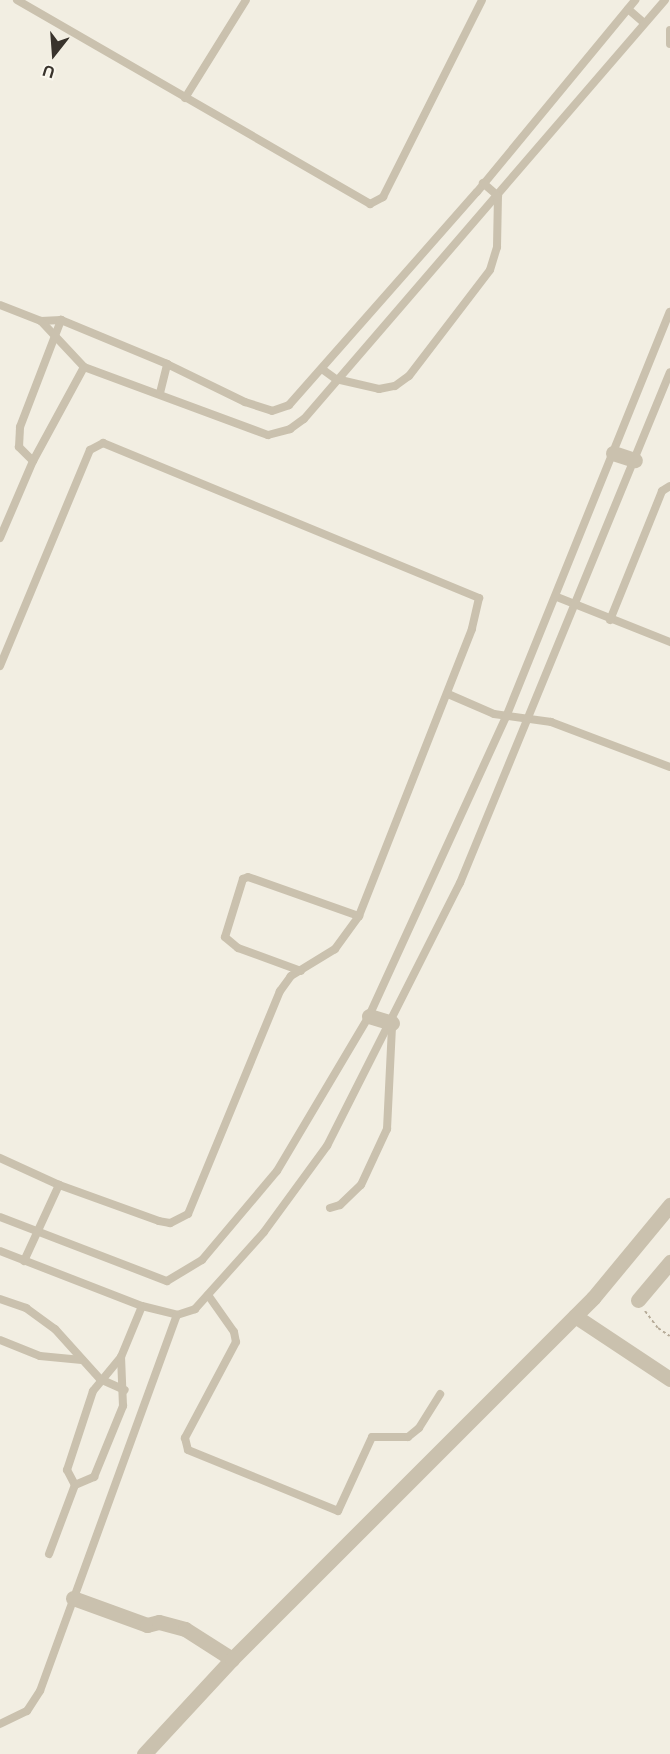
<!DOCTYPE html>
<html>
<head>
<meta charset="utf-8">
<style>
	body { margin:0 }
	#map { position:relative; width:670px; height:1754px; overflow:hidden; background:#f2eee2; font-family:Arial,sans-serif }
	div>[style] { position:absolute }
	.path>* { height:2px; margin-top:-1px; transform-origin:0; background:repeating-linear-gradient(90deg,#b6ab98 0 3px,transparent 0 6px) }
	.lane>* { height:8px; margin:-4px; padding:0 4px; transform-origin:4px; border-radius:4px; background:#cac1ae }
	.street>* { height:15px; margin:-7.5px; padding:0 7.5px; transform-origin:7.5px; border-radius:7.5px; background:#cac1ae }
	span { translate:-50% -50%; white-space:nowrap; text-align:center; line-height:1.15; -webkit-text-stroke:5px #faf7ee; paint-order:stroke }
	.north { position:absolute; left:24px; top:24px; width:60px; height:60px; -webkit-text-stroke:4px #faf7ee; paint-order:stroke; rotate:197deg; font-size:16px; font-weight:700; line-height:24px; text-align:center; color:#39332c }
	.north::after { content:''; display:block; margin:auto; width:21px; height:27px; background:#39332c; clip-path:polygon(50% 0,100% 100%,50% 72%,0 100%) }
</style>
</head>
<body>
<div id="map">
	<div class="path">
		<i style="left:645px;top:1311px;width:21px;rotate:53deg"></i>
		<i style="left:658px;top:1328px;width:14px;rotate:34deg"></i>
	</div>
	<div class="lane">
		<i style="left:17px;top:0;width:408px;rotate:30deg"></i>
		<i style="left:370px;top:204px;width:15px;rotate:-28deg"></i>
		<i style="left:383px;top:197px;width:220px;rotate:-63.3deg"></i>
		<i style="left:628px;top:9px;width:21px;rotate:41deg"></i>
		<i style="left:670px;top:30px;width:14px;rotate:90deg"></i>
		<i style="left:185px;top:98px;width:115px;rotate:-58.1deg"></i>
		<i style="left:0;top:305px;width:44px;rotate:21.3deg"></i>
		<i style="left:41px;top:321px;width:20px;rotate:-3deg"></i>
		<i style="left:61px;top:320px;width:115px;rotate:22.5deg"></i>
		<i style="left:167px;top:364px;width:87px;rotate:26deg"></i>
		<i style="left:245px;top:402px;width:28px;rotate:18deg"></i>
		<i style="left:272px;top:411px;width:18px;rotate:-19deg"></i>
		<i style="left:289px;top:405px;width:284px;rotate:-48.6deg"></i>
		<i style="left:477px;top:192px;width:249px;rotate:-50.5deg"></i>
		<i style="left:41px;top:321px;width:63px;rotate:46.9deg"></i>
		<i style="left:84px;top:367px;width:196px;rotate:20.3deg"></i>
		<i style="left:268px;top:435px;width:23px;rotate:-15deg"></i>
		<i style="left:290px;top:429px;width:17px;rotate:-36deg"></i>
		<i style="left:304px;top:419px;width:553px;rotate:-49.25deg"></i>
		<i style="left:322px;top:369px;width:17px;rotate:36deg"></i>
		<i style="left:336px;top:379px;width:44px;rotate:13.1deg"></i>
		<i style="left:379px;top:389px;width:16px;rotate:-11deg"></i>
		<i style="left:395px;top:386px;width:17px;rotate:-36deg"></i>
		<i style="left:409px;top:376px;width:133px;rotate:-52.6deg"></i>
		<i style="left:490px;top:270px;width:24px;rotate:-73deg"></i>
		<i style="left:497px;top:247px;width:51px;rotate:-88.9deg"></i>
		<i style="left:498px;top:196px;width:20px;rotate:-139deg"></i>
		<i style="left:160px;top:393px;width:30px;rotate:-76deg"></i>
		<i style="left:33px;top:461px;width:20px;rotate:-135deg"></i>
		<i style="left:19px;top:447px;width:20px;rotate:-87deg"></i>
		<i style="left:20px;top:427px;width:115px;rotate:-69deg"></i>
		<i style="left:0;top:538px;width:84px;rotate:-66.8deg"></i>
		<i style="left:33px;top:461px;width:107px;rotate:-61.5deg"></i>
		<i style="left:557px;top:597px;width:122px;rotate:21.7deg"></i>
		<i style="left:610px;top:620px;width:139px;rotate:-68deg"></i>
		<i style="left:662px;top:491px;width:9px;rotate:-32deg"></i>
		<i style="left:0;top:666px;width:234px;rotate:-67.4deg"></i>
		<i style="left:90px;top:450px;width:15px;rotate:-28deg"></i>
		<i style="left:103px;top:443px;width:407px;rotate:22.4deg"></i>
		<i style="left:479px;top:598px;width:32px;rotate:103deg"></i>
		<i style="left:472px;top:629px;width:308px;rotate:111.5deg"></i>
		<i style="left:359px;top:916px;width:41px;rotate:126deg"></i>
		<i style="left:335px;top:949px;width:52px;rotate:148.5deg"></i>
		<i style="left:291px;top:976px;width:19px;rotate:126deg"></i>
		<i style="left:280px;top:991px;width:241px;rotate:112.4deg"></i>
		<i style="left:188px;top:1214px;width:20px;rotate:153deg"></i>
		<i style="left:170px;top:1223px;width:11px;rotate:-170deg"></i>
		<i style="left:159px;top:1221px;width:106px;rotate:-160.2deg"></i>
		<i style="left:59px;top:1185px;width:65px;rotate:-155.4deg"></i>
		<i style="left:448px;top:694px;width:50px;rotate:23.5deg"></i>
		<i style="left:494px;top:714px;width:58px;rotate:8deg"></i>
		<i style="left:551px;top:722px;width:127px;rotate:20.7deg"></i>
		<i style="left:301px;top:971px;width:67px;rotate:-159.9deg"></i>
		<i style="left:238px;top:948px;width:17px;rotate:-140deg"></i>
		<i style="left:225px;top:937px;width:61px;rotate:-72.8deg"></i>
		<i style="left:243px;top:879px;width:5px;rotate:-22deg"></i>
		<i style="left:248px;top:877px;width:118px;rotate:19.4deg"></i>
		<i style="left:330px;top:1208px;width:10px;rotate:-17deg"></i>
		<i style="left:340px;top:1205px;width:29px;rotate:-44deg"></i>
		<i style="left:361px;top:1185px;width:62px;rotate:-65.1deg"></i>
		<i style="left:387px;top:1129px;width:101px;rotate:-87.2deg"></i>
		<i style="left:0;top:1217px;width:179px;rotate:21deg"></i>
		<i style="left:167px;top:1281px;width:41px;rotate:-31deg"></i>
		<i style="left:202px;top:1260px;width:116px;rotate:-49.9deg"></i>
		<i style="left:277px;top:1171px;width:180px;rotate:-59.3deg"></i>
		<i style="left:369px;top:1016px;width:329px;rotate:-65.4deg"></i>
		<i style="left:506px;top:717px;width:437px;rotate:-68deg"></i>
		<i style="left:0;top:1251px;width:152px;rotate:21.2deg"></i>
		<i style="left:142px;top:1306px;width:36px;rotate:14deg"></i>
		<i style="left:177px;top:1315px;width:19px;rotate:-18deg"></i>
		<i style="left:195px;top:1309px;width:103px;rotate:-48.1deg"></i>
		<i style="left:264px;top:1232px;width:107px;rotate:-53.8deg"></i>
		<i style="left:327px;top:1146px;width:295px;rotate:-63.2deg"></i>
		<i style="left:460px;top:883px;width:552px;rotate:-67.66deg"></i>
		<i style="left:24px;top:1261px;width:84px;rotate:-65.3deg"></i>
		<i style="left:208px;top:1295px;width:45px;rotate:54.9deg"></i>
		<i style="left:234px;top:1332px;width:10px;rotate:79deg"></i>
		<i style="left:236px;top:1342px;width:109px;rotate:118deg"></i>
		<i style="left:185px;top:1438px;width:12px;rotate:76deg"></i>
		<i style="left:188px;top:1450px;width:162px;rotate:22.1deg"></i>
		<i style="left:338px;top:1511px;width:81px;rotate:-65.3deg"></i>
		<i style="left:372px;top:1437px;width:36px"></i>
		<i style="left:408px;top:1437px;width:14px;rotate:-39deg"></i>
		<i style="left:419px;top:1428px;width:40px;rotate:-58deg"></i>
		<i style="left:0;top:1299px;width:28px;rotate:19deg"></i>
		<i style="left:26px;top:1308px;width:36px;rotate:36deg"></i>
		<i style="left:55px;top:1329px;width:67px;rotate:48deg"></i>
		<i style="left:100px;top:1379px;width:27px;rotate:24deg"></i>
		<i style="left:0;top:1340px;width:43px;rotate:21.8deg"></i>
		<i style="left:40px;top:1356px;width:42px;rotate:5.4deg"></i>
		<i style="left:75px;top:1485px;width:17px;rotate:-118deg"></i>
		<i style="left:67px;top:1470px;width:83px;rotate:-71.8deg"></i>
		<i style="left:93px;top:1391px;width:44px;rotate:-50.5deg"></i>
		<i style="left:121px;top:1357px;width:55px;rotate:-67.6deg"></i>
		<i style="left:49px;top:1554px;width:74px;rotate:-69.4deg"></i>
		<i style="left:75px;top:1485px;width:21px;rotate:-23deg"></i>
		<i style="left:94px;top:1477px;width:77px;rotate:-67.8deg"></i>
		<i style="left:123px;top:1406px;width:49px;rotate:-92.3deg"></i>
		<i style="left:0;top:1724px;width:30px;rotate:-26deg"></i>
		<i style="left:27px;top:1711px;width:24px;rotate:-57deg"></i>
		<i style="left:40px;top:1691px;width:400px;rotate:-70deg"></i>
	</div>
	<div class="street">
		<i style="left:613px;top:453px;width:23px;rotate:18deg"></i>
		<i style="left:369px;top:1016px;width:24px;rotate:17deg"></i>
		<i style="left:638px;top:1300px;width:50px;rotate:-49.9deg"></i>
		<i style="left:575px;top:1316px;width:114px;rotate:33.6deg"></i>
		<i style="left:73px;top:1598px;width:79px;rotate:20deg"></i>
		<i style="left:147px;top:1625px;width:12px;rotate:-14deg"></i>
		<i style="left:159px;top:1622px;width:27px;rotate:15deg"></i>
		<i style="left:185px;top:1629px;width:56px;rotate:32.6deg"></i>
		<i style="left:144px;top:1754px;width:129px;rotate:-47.2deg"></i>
		<i style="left:232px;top:1659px;width:511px;rotate:-45deg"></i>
		<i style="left:593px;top:1298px;width:121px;rotate:-50.4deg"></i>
	</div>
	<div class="north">U</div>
</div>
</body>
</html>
